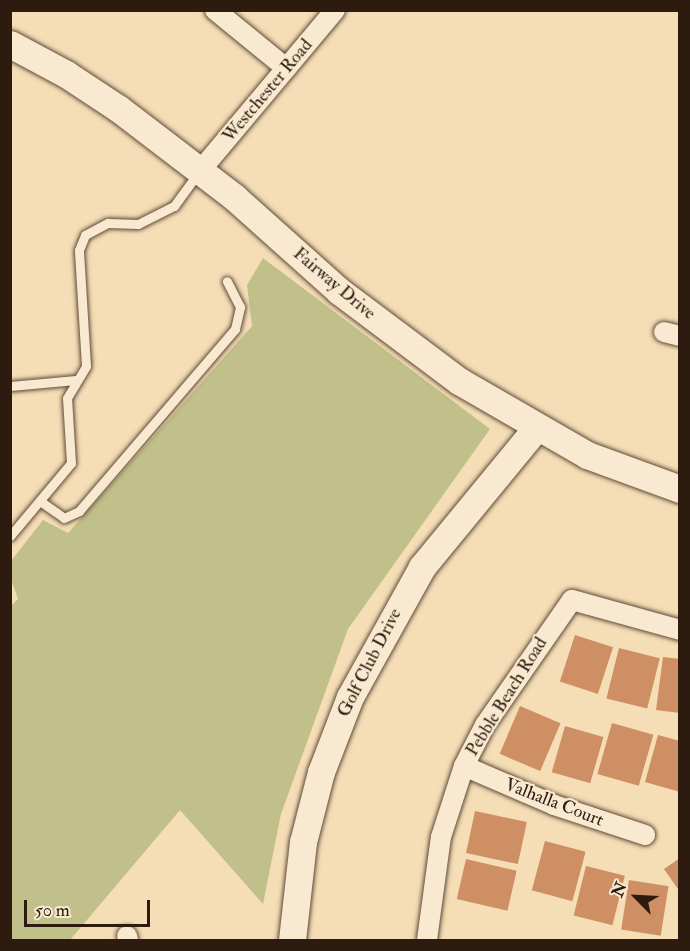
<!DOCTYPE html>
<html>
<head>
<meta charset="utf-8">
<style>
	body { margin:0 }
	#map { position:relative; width:690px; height:951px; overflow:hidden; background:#f5ddb6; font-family:"IM FELL Double Pica",serif }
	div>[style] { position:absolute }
	.green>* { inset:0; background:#c1bf8a }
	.building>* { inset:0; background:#ce8f64; transform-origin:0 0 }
	.roads { filter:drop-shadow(0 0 2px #5f4c39) drop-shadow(0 0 2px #5f4c39) }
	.lane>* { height:9px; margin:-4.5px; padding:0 4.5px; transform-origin:4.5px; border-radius:4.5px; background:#f8e9d0 }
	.street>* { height:20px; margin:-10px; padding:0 10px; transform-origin:10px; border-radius:10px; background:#f8e9d0 }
	.secondary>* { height:27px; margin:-13.5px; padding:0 13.5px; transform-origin:13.5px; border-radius:13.5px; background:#f8e9d0 }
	span { translate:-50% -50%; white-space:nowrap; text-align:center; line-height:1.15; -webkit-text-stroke:4.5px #f8e9d0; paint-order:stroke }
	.street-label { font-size:18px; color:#2d1b0f }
	.frame { position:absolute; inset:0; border:12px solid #2d1b0f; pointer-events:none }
	.north { position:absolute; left:606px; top:867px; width:60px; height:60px; -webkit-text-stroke:4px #f8e9d0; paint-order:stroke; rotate:294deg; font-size:16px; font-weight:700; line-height:24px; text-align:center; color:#2d1b0f }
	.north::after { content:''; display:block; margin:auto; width:21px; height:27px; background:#2d1b0f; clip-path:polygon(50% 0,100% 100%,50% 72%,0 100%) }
	.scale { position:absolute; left:24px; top:900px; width:126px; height:27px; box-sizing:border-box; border:3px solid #2d1b0f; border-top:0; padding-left:8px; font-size:18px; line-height:21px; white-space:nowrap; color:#2d1b0f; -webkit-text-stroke:4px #f8e9d0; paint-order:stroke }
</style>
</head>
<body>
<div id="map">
	<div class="green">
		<i style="clip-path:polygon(263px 258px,490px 429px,348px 629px,281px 814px,263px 904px,180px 810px,70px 940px,11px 940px,10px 607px,18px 599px,11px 579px,11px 561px,43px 520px,68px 533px,252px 326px,247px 285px)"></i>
	</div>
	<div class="building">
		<i style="left:575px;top:635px;width:40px;height:49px;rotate:18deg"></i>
		<i style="left:619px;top:648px;width:42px;height:52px;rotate:14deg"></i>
		<i style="clip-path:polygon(663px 657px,680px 659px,680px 713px,656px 710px)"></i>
		<i style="left:520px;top:706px;width:44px;height:52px;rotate:23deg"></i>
		<i style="left:612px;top:723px;width:43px;height:53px;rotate:16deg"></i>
		<i style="left:565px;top:726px;width:40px;height:48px;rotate:16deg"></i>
		<i style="clip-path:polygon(658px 735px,680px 741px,680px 792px,645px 782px)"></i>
		<i style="left:475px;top:811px;width:53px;height:43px;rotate:12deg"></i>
		<i style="left:545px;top:841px;width:42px;height:51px;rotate:15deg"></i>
		<i style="clip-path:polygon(680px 858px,680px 892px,664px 869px)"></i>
		<i style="left:466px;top:859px;width:52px;height:41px;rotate:13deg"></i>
		<i style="left:586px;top:866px;width:40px;height:51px;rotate:14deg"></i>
		<i style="left:629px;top:880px;width:40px;height:50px;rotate:9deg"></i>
	</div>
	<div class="roads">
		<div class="lane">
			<i style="left:10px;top:386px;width:66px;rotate:-5.2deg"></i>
			<i style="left:40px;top:501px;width:29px;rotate:35deg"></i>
			<i style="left:64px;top:518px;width:17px;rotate:-25deg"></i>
			<i style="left:79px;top:511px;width:240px;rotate:-49.4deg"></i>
			<i style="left:235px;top:329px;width:23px;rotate:-77deg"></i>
			<i style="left:240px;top:307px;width:29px;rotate:-117deg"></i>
			<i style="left:10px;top:536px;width:95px;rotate:-50.1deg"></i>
			<i style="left:71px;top:463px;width:65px;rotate:-93.5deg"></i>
			<i style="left:67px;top:398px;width:37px;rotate:-59deg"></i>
			<i style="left:86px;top:366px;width:116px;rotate:-93.5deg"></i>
			<i style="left:79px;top:250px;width:16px;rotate:-68deg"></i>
			<i style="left:85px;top:235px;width:26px;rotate:-28deg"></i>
			<i style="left:108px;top:223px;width:30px;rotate:2deg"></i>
			<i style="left:138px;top:224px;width:40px;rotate:-26.6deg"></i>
			<i style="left:174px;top:206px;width:41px;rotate:-54deg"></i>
		</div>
		<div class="street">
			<i style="left:215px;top:10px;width:92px;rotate:39.2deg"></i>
			<i style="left:200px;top:171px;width:210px;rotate:-50deg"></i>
			<i style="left:664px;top:332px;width:16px;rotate:14deg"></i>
			<i style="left:464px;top:766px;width:98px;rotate:23.4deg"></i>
			<i style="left:554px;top:805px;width:96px;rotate:18.2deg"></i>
			<i style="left:127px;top:936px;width:4px;rotate:76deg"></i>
			<i style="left:427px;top:940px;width:104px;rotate:-82.3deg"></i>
			<i style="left:441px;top:837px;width:75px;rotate:-72.1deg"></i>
			<i style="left:464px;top:766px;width:46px;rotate:-62.9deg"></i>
			<i style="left:485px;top:725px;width:152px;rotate:-55.2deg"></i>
			<i style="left:572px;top:600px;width:112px;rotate:15.5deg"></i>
		</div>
		<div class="secondary">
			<i style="left:10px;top:44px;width:64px;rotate:28.2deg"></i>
			<i style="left:66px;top:74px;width:64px;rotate:33.4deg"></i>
			<i style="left:119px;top:109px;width:145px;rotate:37.4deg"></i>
			<i style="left:234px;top:197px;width:141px;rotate:41.8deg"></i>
			<i style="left:339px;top:291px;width:150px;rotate:36.9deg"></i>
			<i style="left:459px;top:381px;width:148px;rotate:30deg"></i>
			<i style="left:587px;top:455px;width:99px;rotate:20.1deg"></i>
			<i style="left:292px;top:940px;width:99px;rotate:-83.6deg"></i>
			<i style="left:303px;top:842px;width:72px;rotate:-75.6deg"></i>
			<i style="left:321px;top:772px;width:80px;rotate:-68.9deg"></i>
			<i style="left:350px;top:697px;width:149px;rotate:-61deg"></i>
			<i style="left:422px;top:567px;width:181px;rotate:-50.6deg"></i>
		</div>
	</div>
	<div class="street-label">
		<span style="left:268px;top:91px;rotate:-50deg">Westchester Road</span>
		<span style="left:334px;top:284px;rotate:40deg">Fairway Drive</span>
		<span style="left:370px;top:663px;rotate:-63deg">Golf Club Drive</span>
		<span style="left:507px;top:697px;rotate:-58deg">Pebble Beach Road</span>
		<span style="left:554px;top:803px;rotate:21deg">Valhalla Court</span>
	</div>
	<div class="frame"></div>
	<div class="north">N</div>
	<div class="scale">50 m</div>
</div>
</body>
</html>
